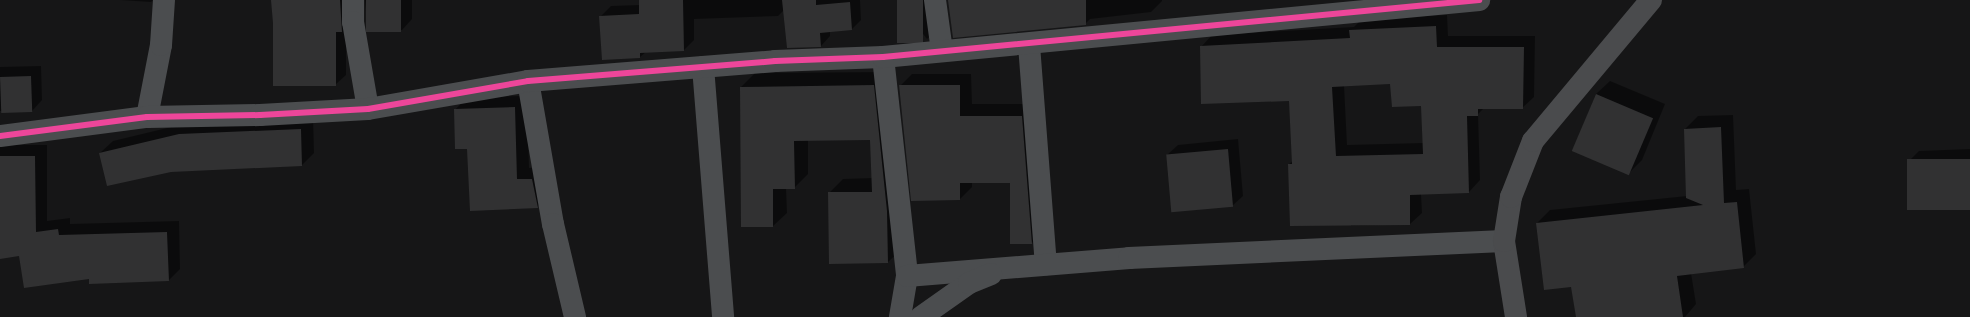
<!DOCTYPE html>
<html>
<head>
<meta charset="utf-8">
<style>
	body { margin:0 }
	#map { position:relative; width:1970px; height:317px; overflow:hidden; background:#161617; font-family:"Roboto Condensed",sans-serif }
	div>[style] { position:absolute }
	.shadow>* { inset:0; background:#0007 }
	.building>* { inset:0; background:#313132; transform-origin:0 0 }
	.street>* { height:22px; margin:-11px; padding:0 11px; transform-origin:11px; border-radius:11px; background:#4b4d4f }
	.secondary>* { height:22px; margin:-11px; padding:0 11px; transform-origin:11px; border-radius:11px; background:#4a4b4d }
	.cycleway>* { height:6px; margin:-3px; padding:0 3px; transform-origin:3px; border-radius:3px; background:#ed469a }
	span { translate:-50% -50%; white-space:nowrap; text-align:center; line-height:1.15; -webkit-text-stroke:3px #111112; paint-order:stroke }
</style>
</head>
<body>
<div id="map">
	<div class="shadow">
		<i style="clip-path:polygon(120px 0,153px 0,151px 2px)"></i>
		<i style="clip-path:polygon(272px 0,352px 0,346px 27px,346px 75px,335px 85px,274px 23px)"></i>
		<i style="clip-path:polygon(365px 0,412px 0,412px 19px,402px 30px,368px 31px)"></i>
		<i style="clip-path:polygon(640px 0,860px 0,861px 20px,852px 29px,830px 31px,830px 36px,821px 46px,784px 10px,778px 16px,694px 19px,694px 40px,684px 50px,646px 52px,640px 57px,600px 17px,611px 6px,640px 5px)"></i>
		<i style="clip-path:polygon(897px 0,935px 0,939px 28px,927px 39px)"></i>
		<i style="clip-path:polygon(949px 0,1162px 0,1162px 1px,1151px 12px,1090px 19px,1085px 24px)"></i>
		<i style="clip-path:polygon(evenodd,1447px 15px,1448px 36px,1535px 36px,1534px 97px,1522px 108px,1484px 108px,1478px 114px,1480px 180px,1469px 192px,1421px 194px,1422px 213px,1410px 224px,1351px 226px,1351px 223px,1289px 164px,1293px 161px,1290px 100px,1201px 47px,1212px 35px,1354px 27px,1362px 19px,1447px 15px,1391px 83px,1422px 105px,1423px 143px,1347px 145px,1344px 85px,1391px 83px)"></i>
		<i style="clip-path:polygon(41px 66px,42px 100px,32px 111px,0 111px,0 67px)"></i>
		<i style="clip-path:polygon(887px 72px,902px 249px,888px 262px,829px 193px,843px 179px,873px 178px,871px 139px,808px 139px,808px 174px,794px 188px,786px 188px,787px 213px,773px 226px,741px 87px,755px 73px)"></i>
		<i style="clip-path:polygon(912px 74px,971px 74px,972px 104px,1034px 104px,1044px 231px,1032px 243px,1011px 182px,972px 182px,972px 187px,960px 199px,900px 86px)"></i>
		<i style="clip-path:polygon(1610px 81px,1665px 104px,1642px 160px,1629px 173px,1573px 151px,1596px 94px)"></i>
		<i style="clip-path:polygon(527px 96px,529px 168px,544px 167px,549px 195px,537px 207px,468px 148px,455px 110px,467px 97px)"></i>
		<i style="clip-path:polygon(1733px 115px,1736px 190px,1749px 189px,1756px 254px,1743px 267px,1691px 273px,1696px 304px,1685px 317px,1577px 317px,1572px 286px,1537px 223px,1550px 210px,1687px 196px,1685px 129px,1698px 116px)"></i>
		<i style="clip-path:polygon(313px 117px,314px 153px,302px 165px,100px 153px,113px 141px,192px 122px)"></i>
		<i style="clip-path:polygon(1238px 139px,1243px 196px,1232px 206px,1167px 155px,1178px 145px)"></i>
		<i style="clip-path:polygon(0 145px,47px 145px,47px 221px,70px 218px,70px 224px,179px 221px,180px 269px,169px 280px,90px 278px,20px 255px,0 241px)"></i>
		<i style="clip-path:polygon(1970px 149px,1970px 209px,1908px 162px,1919px 151px)"></i>
	</div>
	<div class="building">
		<i style="clip-path:polygon(271px 0,340px 0,342px 32px,336px 32px,336px 86px,273px 86px,273px 23px)"></i>
		<i style="left:366px;top:0;width:35px;height:32px"></i>
		<i style="clip-path:polygon(639px 0,683px 0,684px 51px,640px 53px,640px 58px,602px 60px,599px 16px,639px 14px)"></i>
		<i style="clip-path:polygon(782px 0,816px 0,816px 5px,850px 2px,852px 30px,820px 33px,821px 47px,787px 48px)"></i>
		<i style="left:897px;top:0;width:26px;height:43px"></i>
		<i style="clip-path:polygon(948px 0,1086px 0,1086px 25px,953px 38px)"></i>
		<i style="clip-path:polygon(evenodd,1436px 26px,1437px 47px,1524px 47px,1523px 109px,1478px 109px,1478px 116px,1467px 116px,1469px 193px,1410px 195px,1410px 225px,1290px 226px,1288px 164px,1292px 164px,1289px 101px,1201px 104px,1200px 46px,1350px 38px,1349px 30px,1436px 26px,1390px 84px,1392px 107px,1421px 106px,1423px 154px,1336px 156px,1332px 87px,1390px 84px)"></i>
		<i style="left:31px;top:76px;width:36px;height:31px;rotate:88deg"></i>
		<i style="clip-path:polygon(874px 85px,887px 211px,888px 263px,829px 264px,828px 192px,872px 192px,870px 140px,794px 141px,795px 189px,773px 189px,773px 227px,741px 227px,740px 87px)"></i>
		<i style="clip-path:polygon(899px 85px,960px 85px,960px 116px,1022px 116px,1032px 244px,1010px 244px,1010px 183px,960px 183px,960px 200px,911px 201px)"></i>
		<i style="left:1596px;top:94px;width:62px;height:62px;rotate:23deg"></i>
		<i style="clip-path:polygon(515px 107px,517px 179px,532px 179px,538px 208px,470px 211px,467px 149px,455px 149px,454px 109px)"></i>
		<i style="clip-path:polygon(1721px 127px,1724px 203px,1737px 202px,1744px 268px,1677px 276px,1683px 317px,1576px 317px,1571px 287px,1544px 290px,1536px 223px,1703px 205px,1686px 198px,1684px 129px)"></i>
		<i style="clip-path:polygon(301px 129px,302px 166px,171px 172px,107px 186px,99px 153px,179px 134px)"></i>
		<i style="left:1228px;top:149px;width:58px;height:62px;rotate:85deg"></i>
		<i style="clip-path:polygon(0 156px,35px 156px,36px 232px,58px 229px,59px 235px,167px 232px,169px 281px,89px 284px,89px 279px,24px 288px,19px 256px,0 259px)"></i>
		<i style="left:1970px;top:159px;width:51px;height:63px;rotate:90deg"></i>
	</div>
	<div class="street">
		<i style="left:353px;top:0;width:22px;rotate:90deg"></i>
		<i style="left:353px;top:22px;width:88px;rotate:80.2deg"></i>
		<i style="left:935px;top:0;width:51px;rotate:82.2deg"></i>
		<i style="left:1029px;top:45px;width:220px;rotate:85.6deg"></i>
		<i style="left:883px;top:57px;width:220px;rotate:83.7deg"></i>
		<i style="left:907px;top:276px;width:42px;rotate:99.7deg"></i>
		<i style="left:703px;top:67px;width:251px;rotate:85.4deg"></i>
		<i style="left:528px;top:81px;width:145px;rotate:80.1deg"></i>
		<i style="left:553px;top:224px;width:96px;rotate:76.7deg"></i>
		<i style="left:147px;top:117px;width:73px;rotate:-79deg"></i>
		<i style="left:161px;top:45px;width:45px;rotate:-86.2deg"></i>
		<i style="left:0;top:136px;width:148px;rotate:-7.4deg"></i>
		<i style="left:147px;top:117px;width:113px;rotate:-1deg"></i>
		<i style="left:260px;top:115px;width:108px;rotate:-3.2deg"></i>
		<i style="left:368px;top:109px;width:162px;rotate:-9.9deg"></i>
		<i style="left:528px;top:81px;width:248px;rotate:-4.6deg"></i>
		<i style="left:775px;top:61px;width:108px;rotate:-2.1deg"></i>
		<i style="left:883px;top:57px;width:599px;rotate:-5.46deg"></i>
		<i style="left:907px;top:276px;width:223px;rotate:-4.6deg"></i>
		<i style="left:1129px;top:258px;width:375px;rotate:-2.6deg"></i>
		<i style="left:921px;top:317px;width:59px;rotate:-35.3deg"></i>
		<i style="left:969px;top:283px;width:24px;rotate:-22deg"></i>
	</div>
	<div class="secondary">
		<i style="left:1516px;top:317px;width:77px;rotate:-99deg"></i>
		<i style="left:1504px;top:241px;width:45px;rotate:-81deg"></i>
		<i style="left:1511px;top:197px;width:60px;rotate:-68.6deg"></i>
		<i style="left:1533px;top:141px;width:184px;rotate:-50.1deg"></i>
	</div>
	<div class="cycleway">
		<i style="left:0;top:136px;width:148px;rotate:-7.4deg"></i>
		<i style="left:147px;top:117px;width:113px;rotate:-1deg"></i>
		<i style="left:260px;top:115px;width:108px;rotate:-3.2deg"></i>
		<i style="left:368px;top:109px;width:162px;rotate:-9.9deg"></i>
		<i style="left:528px;top:81px;width:248px;rotate:-4.6deg"></i>
		<i style="left:775px;top:61px;width:108px;rotate:-2.1deg"></i>
		<i style="left:883px;top:57px;width:599px;rotate:-5.46deg"></i>
	</div>
</div>
</body>
</html>
